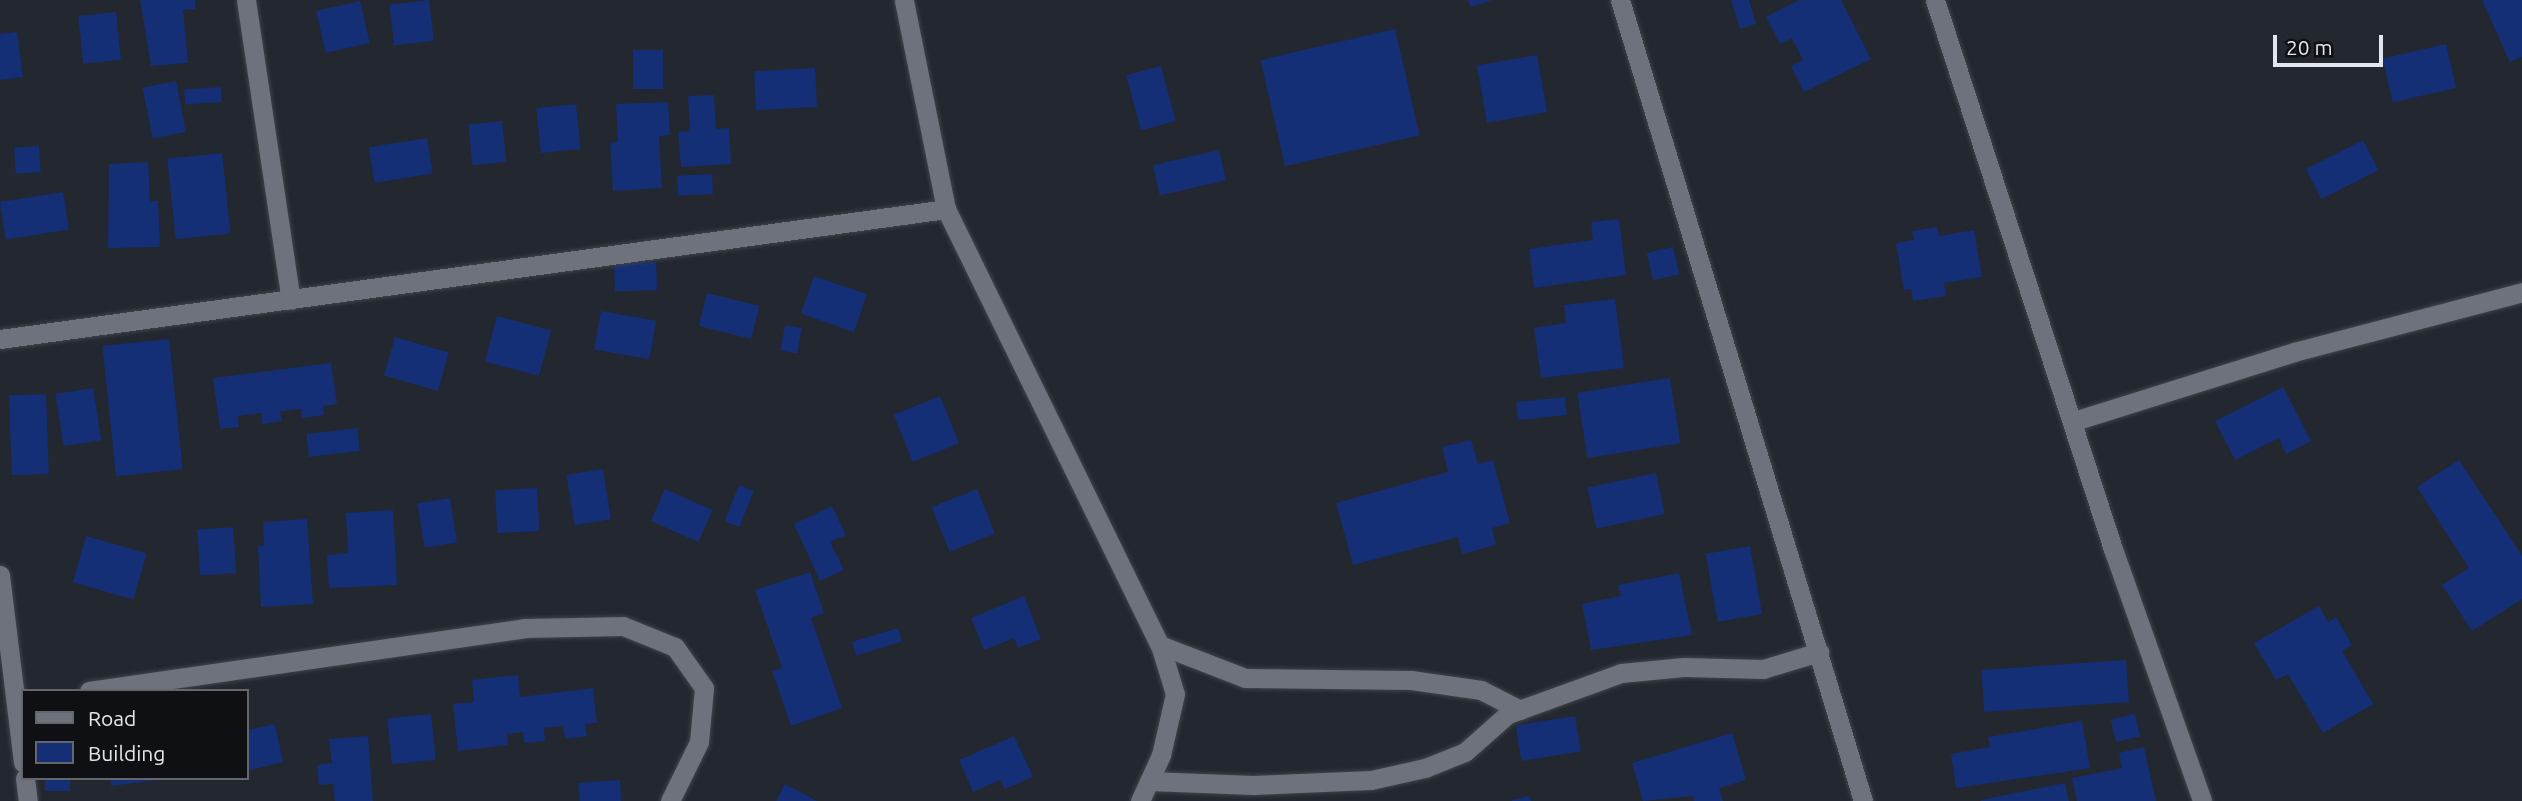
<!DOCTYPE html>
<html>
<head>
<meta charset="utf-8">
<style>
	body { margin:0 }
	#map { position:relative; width:2522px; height:801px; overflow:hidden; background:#23272f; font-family:Ubuntu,sans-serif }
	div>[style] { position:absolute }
	.building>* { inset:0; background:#142f76; transform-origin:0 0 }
	.roads { filter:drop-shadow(0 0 2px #40434a) drop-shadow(0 0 2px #40434a) }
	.minor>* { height:19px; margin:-9.5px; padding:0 9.5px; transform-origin:9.5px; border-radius:9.5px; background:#6d727c }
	span { translate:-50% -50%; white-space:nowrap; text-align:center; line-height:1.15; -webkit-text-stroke:5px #0e1013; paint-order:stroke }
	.legend { position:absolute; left:21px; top:689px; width:228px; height:91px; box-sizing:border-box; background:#0e1013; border:2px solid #63666a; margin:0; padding:9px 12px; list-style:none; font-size:21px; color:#e3e6ec }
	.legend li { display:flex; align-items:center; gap:14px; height:35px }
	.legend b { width:35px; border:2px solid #63666a }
	.scale { position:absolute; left:2273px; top:35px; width:110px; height:32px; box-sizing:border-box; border:4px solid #e3e6ec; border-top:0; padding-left:9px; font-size:21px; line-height:24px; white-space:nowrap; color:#e3e6ec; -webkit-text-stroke:5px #0e1013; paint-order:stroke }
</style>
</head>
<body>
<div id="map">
	<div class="building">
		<i style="clip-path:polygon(140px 0,195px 0,195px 9px,183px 10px,188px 63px,151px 66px)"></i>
		<i style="left:429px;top:0;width:41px;height:40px;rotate:83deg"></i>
		<i style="clip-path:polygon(1468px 0,1490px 0,1490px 1px,1470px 7px)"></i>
		<i style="clip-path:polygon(1731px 0,1749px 0,1756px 24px,1740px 29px)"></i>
		<i style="clip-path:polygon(1799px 0,1841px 0,1871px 59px,1804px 92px,1791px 66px,1803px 60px,1792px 38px,1780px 44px,1766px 17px)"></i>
		<i style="clip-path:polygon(2482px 0,2522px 0,2522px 57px,2510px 62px)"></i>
		<i style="left:360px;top:1px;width:43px;height:45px;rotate:77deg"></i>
		<i style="left:116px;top:12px;width:48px;height:38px;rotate:84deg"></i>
		<i style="left:1395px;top:29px;width:109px;height:138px;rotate:77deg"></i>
		<i style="clip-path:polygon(17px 32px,23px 77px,0 80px,0 34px)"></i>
		<i style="left:2446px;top:44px;width:45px;height:65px;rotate:77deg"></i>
		<i style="left:633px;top:50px;width:30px;height:39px"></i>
		<i style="left:1537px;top:55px;width:58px;height:61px;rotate:80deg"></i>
		<i style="left:1161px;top:66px;width:57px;height:36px;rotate:75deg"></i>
		<i style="left:815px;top:68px;width:39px;height:61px;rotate:87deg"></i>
		<i style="left:176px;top:81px;width:52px;height:34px;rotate:79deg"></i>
		<i style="left:221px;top:87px;width:15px;height:37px;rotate:86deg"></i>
		<i style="clip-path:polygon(714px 95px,716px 129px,729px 128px,731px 164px,681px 167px,678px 132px,690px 131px,688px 96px)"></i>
		<i style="clip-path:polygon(668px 102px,670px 135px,659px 136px,662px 188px,613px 191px,610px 143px,618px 142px,616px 104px)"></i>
		<i style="left:576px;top:104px;width:45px;height:40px;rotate:84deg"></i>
		<i style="left:502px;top:121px;width:41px;height:34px;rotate:84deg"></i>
		<i style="left:427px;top:138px;width:36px;height:59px;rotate:81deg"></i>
		<i style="left:2363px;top:140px;width:34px;height:64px;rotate:63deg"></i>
		<i style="left:39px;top:146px;width:26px;height:25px;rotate:86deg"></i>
		<i style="left:1219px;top:150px;width:31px;height:68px;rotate:77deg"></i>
		<i style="left:222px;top:153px;width:81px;height:55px;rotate:84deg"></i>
		<i style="clip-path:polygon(148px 162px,150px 201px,158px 201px,160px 247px,108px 248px,109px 164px)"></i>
		<i style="left:712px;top:174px;width:20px;height:35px;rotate:87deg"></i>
		<i style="left:63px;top:192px;width:38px;height:64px;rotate:81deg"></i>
		<i style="clip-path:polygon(1619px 219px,1626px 275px,1534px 288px,1529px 249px,1593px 240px,1591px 222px)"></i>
		<i style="clip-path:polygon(1937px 227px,1939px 236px,1974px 230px,1982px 277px,1944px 283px,1946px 296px,1913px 301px,1911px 289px,1904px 290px,1896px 243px,1914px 240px,1912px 231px)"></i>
		<i style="left:1673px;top:247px;width:28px;height:27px;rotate:77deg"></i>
		<i style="left:656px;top:262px;width:28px;height:42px;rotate:88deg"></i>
		<i style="left:814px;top:276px;width:56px;height:40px;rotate:19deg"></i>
		<i style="left:707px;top:293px;width:54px;height:34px;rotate:14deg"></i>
		<i style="clip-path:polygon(1615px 299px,1624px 368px,1541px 378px,1534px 328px,1566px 323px,1564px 305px)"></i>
		<i style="left:601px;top:311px;width:56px;height:39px;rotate:10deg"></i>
		<i style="left:497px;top:316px;width:56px;height:47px;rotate:15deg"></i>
		<i style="left:785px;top:325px;width:17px;height:26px;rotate:10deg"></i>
		<i style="left:395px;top:337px;width:56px;height:40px;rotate:16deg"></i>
		<i style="left:169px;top:339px;width:131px;height:67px;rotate:84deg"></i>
		<i style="clip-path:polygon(331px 363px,337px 404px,323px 406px,324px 415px,302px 418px,301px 409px,280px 411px,282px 421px,262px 424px,261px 413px,238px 416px,239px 427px,220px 429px,213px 378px)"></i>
		<i style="left:1670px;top:378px;width:66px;height:94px;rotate:81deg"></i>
		<i style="clip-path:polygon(2283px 387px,2311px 441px,2286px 454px,2279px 438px,2235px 460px,2215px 421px)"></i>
		<i style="left:93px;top:388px;width:53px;height:38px;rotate:81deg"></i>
		<i style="left:46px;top:394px;width:80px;height:37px;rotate:88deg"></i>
		<i style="left:940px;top:396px;width:51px;height:50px;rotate:68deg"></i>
		<i style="left:1565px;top:397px;width:18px;height:49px;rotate:84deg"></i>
		<i style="left:357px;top:428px;width:23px;height:51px;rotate:83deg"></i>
		<i style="clip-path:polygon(1471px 440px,1478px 464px,1493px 460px,1510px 523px,1492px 528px,1496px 545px,1462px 554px,1458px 537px,1353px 565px,1336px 503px,1448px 472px,1442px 447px)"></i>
		<i style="clip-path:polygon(2459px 460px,2522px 556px,2522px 599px,2472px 631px,2442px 585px,2469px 568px,2417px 487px)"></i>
		<i style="left:603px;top:469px;width:51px;height:37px;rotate:81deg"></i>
		<i style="left:1656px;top:473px;width:42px;height:70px;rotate:78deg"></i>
		<i style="left:739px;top:485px;width:16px;height:39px;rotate:22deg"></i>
		<i style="left:537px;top:488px;width:43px;height:42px;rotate:87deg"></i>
		<i style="left:665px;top:489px;width:52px;height:35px;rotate:24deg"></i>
		<i style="left:977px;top:489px;width:48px;height:49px;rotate:68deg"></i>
		<i style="left:450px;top:498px;width:45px;height:33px;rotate:81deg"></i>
		<i style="clip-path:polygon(832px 506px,846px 535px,830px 542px,844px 570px,820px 581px,794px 524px)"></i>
		<i style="clip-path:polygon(393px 510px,397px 585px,329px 588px,327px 555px,348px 553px,346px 513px)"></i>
		<i style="clip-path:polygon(307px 519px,313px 604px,261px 607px,258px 546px,264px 546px,263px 522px)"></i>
		<i style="left:233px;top:527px;width:46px;height:36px;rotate:86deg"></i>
		<i style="left:86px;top:536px;width:63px;height:48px;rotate:16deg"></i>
		<i style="left:1750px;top:546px;width:69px;height:45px;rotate:80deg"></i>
		<i style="clip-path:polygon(810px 572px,824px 613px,811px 618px,842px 708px,791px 726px,772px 671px,782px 668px,755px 590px)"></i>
		<i style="clip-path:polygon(1679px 573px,1692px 635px,1591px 650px,1582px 604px,1621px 596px,1618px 585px)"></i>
		<i style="clip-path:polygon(1024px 596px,1041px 639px,1018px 648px,1014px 638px,984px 650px,971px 618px)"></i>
		<i style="clip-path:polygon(2319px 606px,2328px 622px,2336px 617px,2352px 645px,2342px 651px,2373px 704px,2323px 733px,2288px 674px,2276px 680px,2254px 643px)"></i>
		<i style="left:898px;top:628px;width:14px;height:48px;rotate:73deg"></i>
		<i style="left:2126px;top:660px;width:42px;height:145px;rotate:86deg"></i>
		<i style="clip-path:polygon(518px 675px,520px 697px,593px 688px,597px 723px,585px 724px,587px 736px,565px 739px,563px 726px,544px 728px,545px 741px,524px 743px,523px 732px,507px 734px,508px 745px,458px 751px,453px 704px,474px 702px,472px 680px)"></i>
		<i style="left:431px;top:714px;width:46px;height:44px;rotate:84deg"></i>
		<i style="left:2135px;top:714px;width:23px;height:25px;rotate:77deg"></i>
		<i style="left:1575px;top:716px;width:36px;height:60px;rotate:81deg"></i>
		<i style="clip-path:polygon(2082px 721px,2090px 768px,1956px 788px,1951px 754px,1990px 747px,1988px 737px)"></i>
		<i style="clip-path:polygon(275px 724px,283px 762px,247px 771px,247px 730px)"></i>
		<i style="clip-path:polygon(1732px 733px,1746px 780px,1719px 788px,1723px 801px,1694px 801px,1693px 796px,1643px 801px,1632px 763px)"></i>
		<i style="clip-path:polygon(368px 736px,373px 801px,335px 801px,333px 784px,319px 785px,317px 765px,332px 763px,329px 739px)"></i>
		<i style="clip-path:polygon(1014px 736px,1033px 777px,1005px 789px,1000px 780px,973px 792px,959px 760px)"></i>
		<i style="clip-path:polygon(2144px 747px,2156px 801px,2077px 801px,2072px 778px,2122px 768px,2119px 753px)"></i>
		<i style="left:45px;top:778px;width:25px;height:13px"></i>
		<i style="clip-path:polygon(110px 778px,158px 778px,158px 780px,111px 786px)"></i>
		<i style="clip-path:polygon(620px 780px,621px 801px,580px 801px,578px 783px)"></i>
		<i style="clip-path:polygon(2065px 783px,2069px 801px,1981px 801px,1981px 800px)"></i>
		<i style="clip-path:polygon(785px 784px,817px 801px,776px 801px)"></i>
		<i style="clip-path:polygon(1530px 796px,1531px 801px,1512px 801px,1512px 800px)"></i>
	</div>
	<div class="roads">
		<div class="minor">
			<i style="left:246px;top:0;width:303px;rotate:81.5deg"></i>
			<i style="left:1620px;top:0;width:837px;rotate:73.12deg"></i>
			<i style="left:1935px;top:0;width:577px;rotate:72.04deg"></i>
			<i style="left:2113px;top:549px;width:267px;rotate:70.5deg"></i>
			<i style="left:946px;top:209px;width:486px;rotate:63.9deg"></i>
			<i style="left:1160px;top:645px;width:51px;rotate:73deg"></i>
			<i style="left:1175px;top:694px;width:63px;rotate:102.9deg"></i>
			<i style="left:1161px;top:755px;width:51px;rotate:114.5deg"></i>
			<i style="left:0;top:339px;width:955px;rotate:-7.82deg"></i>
			<i style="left:946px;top:209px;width:213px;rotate:-101.4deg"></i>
			<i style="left:2074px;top:421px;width:231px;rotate:-17.4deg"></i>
			<i style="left:2294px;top:352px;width:236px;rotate:-14.7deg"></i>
			<i style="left:0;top:575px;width:189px;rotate:83deg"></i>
			<i style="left:1160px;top:645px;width:91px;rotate:21.2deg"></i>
			<i style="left:1245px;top:678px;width:166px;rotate:0.7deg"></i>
			<i style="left:1411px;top:680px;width:71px;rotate:8.1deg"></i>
			<i style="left:1481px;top:690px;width:44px;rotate:27.1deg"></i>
			<i style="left:89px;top:691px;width:440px;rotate:-8.2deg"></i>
			<i style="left:524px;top:628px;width:99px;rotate:-1.2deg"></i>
			<i style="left:623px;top:626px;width:56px;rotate:22deg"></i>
			<i style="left:675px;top:647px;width:50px;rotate:54.7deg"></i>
			<i style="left:704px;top:688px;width:54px;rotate:95.3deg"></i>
			<i style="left:699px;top:742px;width:66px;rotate:116.2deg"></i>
			<i style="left:25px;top:778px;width:23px;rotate:83deg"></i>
			<i style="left:1149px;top:781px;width:104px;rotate:2.2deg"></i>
			<i style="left:1253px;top:785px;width:118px;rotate:-2.4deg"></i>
			<i style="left:1371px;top:780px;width:55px;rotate:-12.5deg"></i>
			<i style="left:1425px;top:768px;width:43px;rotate:-21.8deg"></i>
			<i style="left:1465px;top:752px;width:57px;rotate:-41.5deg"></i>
			<i style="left:1508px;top:714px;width:120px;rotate:-19.9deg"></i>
			<i style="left:1621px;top:673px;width:63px;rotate:-5.4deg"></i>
			<i style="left:1684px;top:667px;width:79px;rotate:1.5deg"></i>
			<i style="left:1763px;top:669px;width:59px;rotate:-16.9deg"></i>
		</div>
	</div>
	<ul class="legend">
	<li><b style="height:9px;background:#6d727c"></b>Road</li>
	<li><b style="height:19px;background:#142f76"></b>Building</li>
	</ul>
	<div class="scale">20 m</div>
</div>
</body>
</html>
